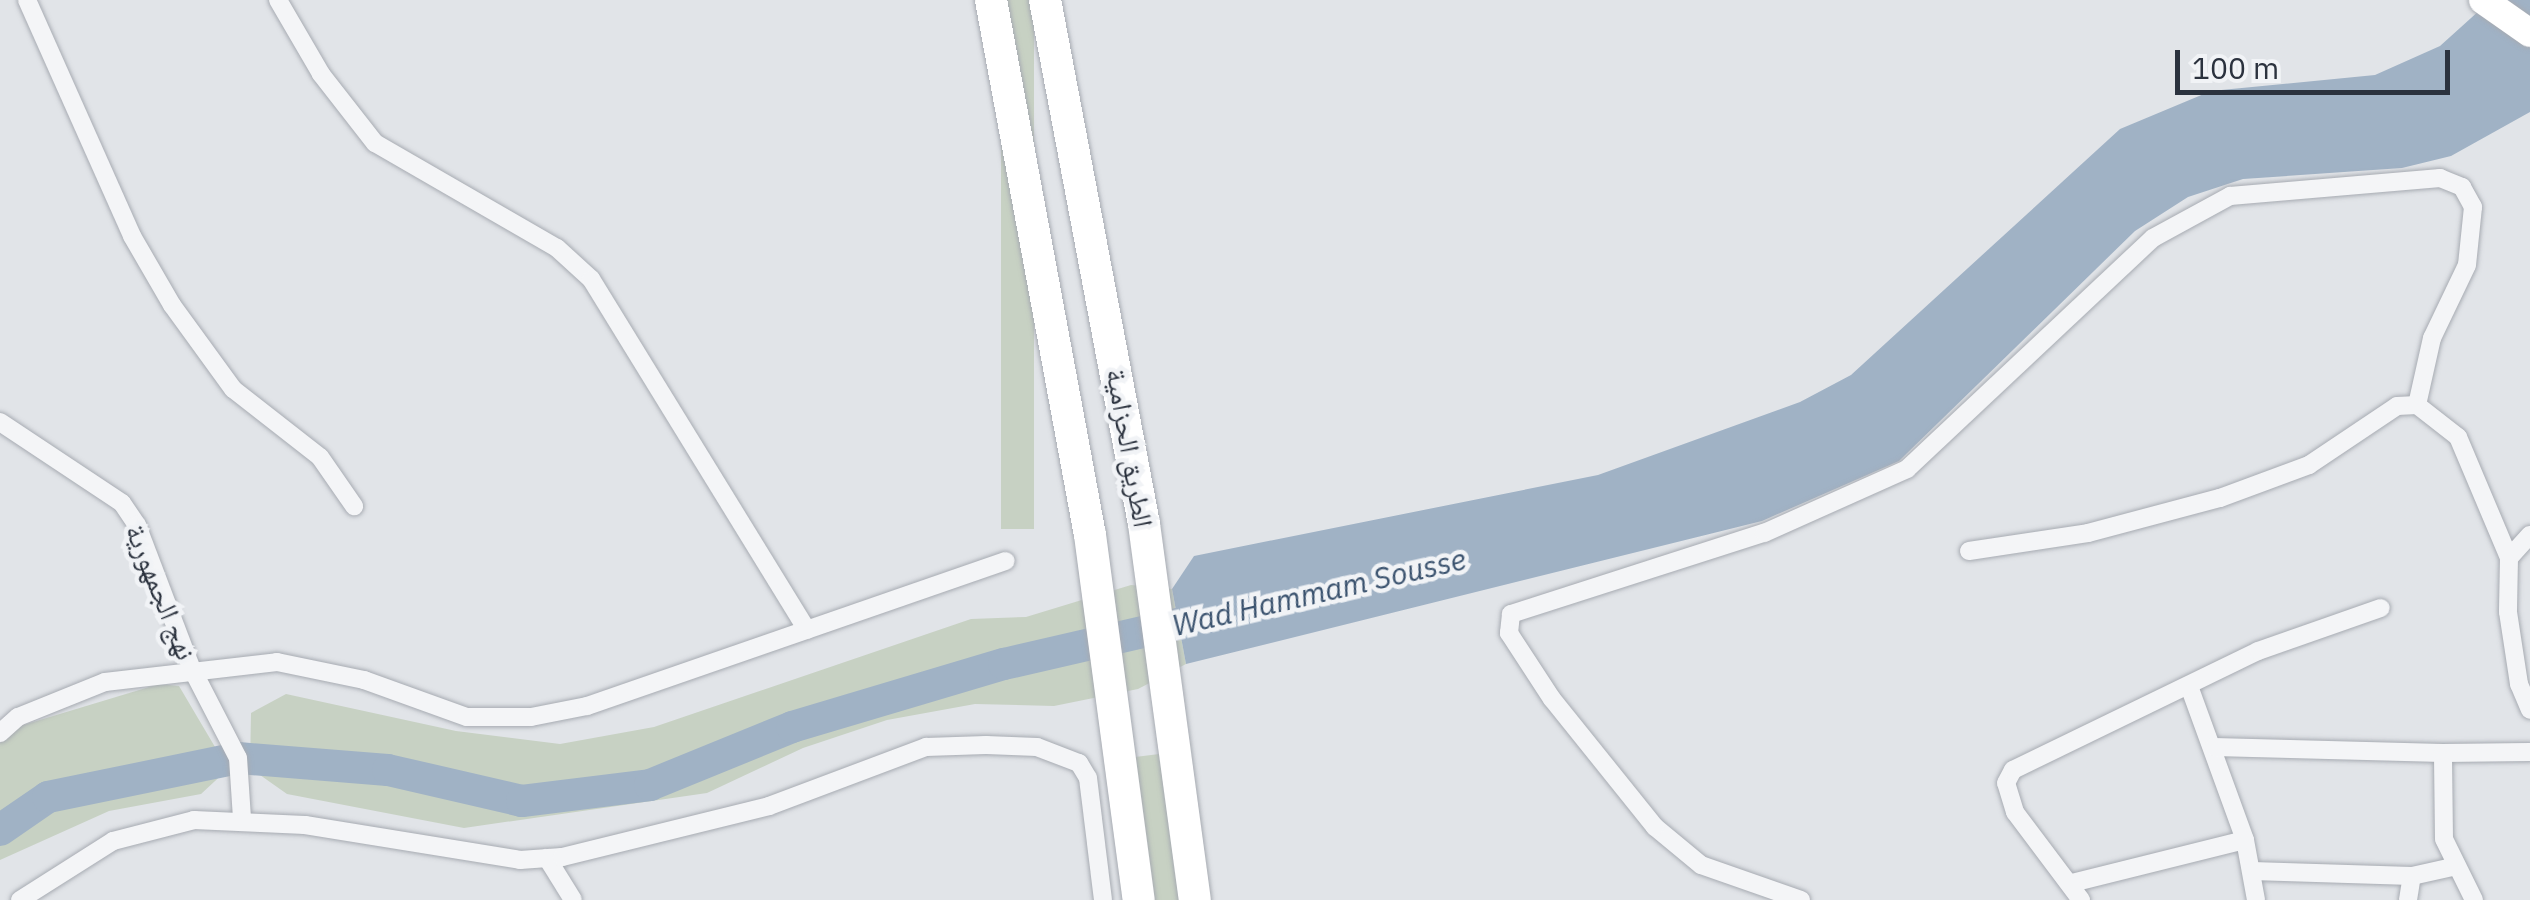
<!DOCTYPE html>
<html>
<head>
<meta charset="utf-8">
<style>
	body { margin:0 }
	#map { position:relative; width:2530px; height:900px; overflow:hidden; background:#e1e4e8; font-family:"IBM Plex Sans","Noto Naskh Arabic",sans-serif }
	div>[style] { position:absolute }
	.green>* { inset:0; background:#c7d1c3; transform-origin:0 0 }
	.water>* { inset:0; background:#a0b2c5 }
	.river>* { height:32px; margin:-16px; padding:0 16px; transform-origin:16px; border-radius:16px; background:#a0b2c5 }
	.roads { filter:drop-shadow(0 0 2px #a7abb2) drop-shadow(0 0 2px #a7abb2) }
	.street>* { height:18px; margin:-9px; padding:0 9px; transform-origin:9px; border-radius:9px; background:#f4f5f7 }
	.primary>* { height:28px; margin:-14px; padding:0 14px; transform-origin:14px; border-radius:14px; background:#fff }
	.highway>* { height:32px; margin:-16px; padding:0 16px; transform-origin:16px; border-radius:16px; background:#fff }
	span { translate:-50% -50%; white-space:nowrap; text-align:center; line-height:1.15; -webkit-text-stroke:9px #f1f3f6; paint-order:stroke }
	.street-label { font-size:28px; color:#2b323e }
	.water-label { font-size:30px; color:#3a526e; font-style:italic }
	.scale { position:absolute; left:2175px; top:50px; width:275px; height:45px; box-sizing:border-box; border:5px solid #2b323e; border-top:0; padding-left:12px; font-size:30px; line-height:35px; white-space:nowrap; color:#2b323e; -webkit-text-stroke:8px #f1f3f6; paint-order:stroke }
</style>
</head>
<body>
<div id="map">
	<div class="green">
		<i style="left:1001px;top:0;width:33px;height:529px"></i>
		<i style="clip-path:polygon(1131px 585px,1172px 589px,1186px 664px,1138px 689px,1054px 706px,975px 704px,887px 720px,803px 748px,707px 793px,464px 828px,287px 794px,250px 768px,251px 713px,286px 694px,456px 731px,560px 744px,654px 727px,971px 619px,1026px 617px)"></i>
		<i style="clip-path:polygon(159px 684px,179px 686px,228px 769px,201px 794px,109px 811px,0 860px,0 743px,20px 726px)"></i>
		<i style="left:1167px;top:753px;width:148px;height:32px;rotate:83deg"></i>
	</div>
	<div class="water">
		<i style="clip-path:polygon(2491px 0,2530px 0,2530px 112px,2451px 156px,2402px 168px,2243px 179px,2188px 197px,2135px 231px,1899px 461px,1762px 521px,1186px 664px,1172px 589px,1194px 556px,1598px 475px,1800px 402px,1851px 375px,2120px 129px,2211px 91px,2375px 75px,2440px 46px)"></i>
	</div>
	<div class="river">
		<i style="left:0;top:830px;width:58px;rotate:-34.5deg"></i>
		<i style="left:48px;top:797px;width:194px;rotate:-11.6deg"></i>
		<i style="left:238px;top:758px;width:150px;rotate:4.6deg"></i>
		<i style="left:388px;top:770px;width:138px;rotate:13deg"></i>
		<i style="left:522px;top:801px;width:129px;rotate:-7.1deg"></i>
		<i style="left:650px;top:785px;width:153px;rotate:-22.2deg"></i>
		<i style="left:792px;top:727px;width:221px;rotate:-16.6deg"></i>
		<i style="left:1004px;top:664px;width:222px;rotate:-13deg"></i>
	</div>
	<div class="roads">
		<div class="street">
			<i style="left:27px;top:0;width:258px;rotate:66deg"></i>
			<i style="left:132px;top:236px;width:80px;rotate:59.9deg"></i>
			<i style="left:172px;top:305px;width:104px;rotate:54deg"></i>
			<i style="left:233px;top:389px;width:110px;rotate:38deg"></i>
			<i style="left:320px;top:457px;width:60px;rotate:55.2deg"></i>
			<i style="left:278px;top:0;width:86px;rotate:59.8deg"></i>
			<i style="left:321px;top:74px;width:88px;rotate:52deg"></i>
			<i style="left:375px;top:143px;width:210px;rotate:30deg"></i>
			<i style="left:557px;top:248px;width:46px;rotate:42.4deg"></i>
			<i style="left:591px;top:279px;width:412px;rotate:58.4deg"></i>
			<i style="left:0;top:422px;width:146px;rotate:33.6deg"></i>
			<i style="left:122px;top:503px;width:27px;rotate:56deg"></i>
			<i style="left:137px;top:525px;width:152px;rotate:69.2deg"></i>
			<i style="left:191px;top:667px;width:102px;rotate:62.7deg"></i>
			<i style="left:238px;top:758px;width:60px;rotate:86.2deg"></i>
			<i style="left:1969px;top:551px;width:120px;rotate:-8.6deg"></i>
			<i style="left:2088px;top:533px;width:137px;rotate:-14.9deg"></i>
			<i style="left:2220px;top:498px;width:95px;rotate:-20.3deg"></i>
			<i style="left:2309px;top:465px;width:106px;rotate:-33.8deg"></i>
			<i style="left:2397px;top:406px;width:20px;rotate:-3deg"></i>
			<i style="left:2417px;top:405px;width:52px;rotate:38deg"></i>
			<i style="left:2458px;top:437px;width:131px;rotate:67.1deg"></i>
			<i style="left:2509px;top:558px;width:54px;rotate:91.1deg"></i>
			<i style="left:2508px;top:612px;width:73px;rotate:81.3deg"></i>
			<i style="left:2519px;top:684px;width:28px;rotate:67deg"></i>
			<i style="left:2509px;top:558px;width:31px;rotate:-48deg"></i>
			<i style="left:2189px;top:686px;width:164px;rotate:70deg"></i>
			<i style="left:2245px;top:840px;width:61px;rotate:79.6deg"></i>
			<i style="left:0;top:733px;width:24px;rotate:-42deg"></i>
			<i style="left:18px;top:717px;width:94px;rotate:-21.9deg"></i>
			<i style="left:105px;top:682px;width:173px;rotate:-6.6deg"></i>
			<i style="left:277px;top:662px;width:89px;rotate:11.7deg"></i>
			<i style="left:364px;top:680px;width:109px;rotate:19.8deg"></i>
			<i style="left:467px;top:717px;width:64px"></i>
			<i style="left:531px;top:717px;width:57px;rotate:-11.1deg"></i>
			<i style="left:587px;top:706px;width:443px;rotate:-19.1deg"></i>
			<i style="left:2214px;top:747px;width:229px;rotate:1.5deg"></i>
			<i style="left:547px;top:858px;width:49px;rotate:58.2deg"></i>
			<i style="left:2252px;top:871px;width:160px;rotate:1.8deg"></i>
			<i style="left:2412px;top:876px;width:46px;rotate:-12.5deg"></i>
			<i style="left:2072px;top:883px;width:178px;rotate:-14deg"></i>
			<i style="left:20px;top:900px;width:110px;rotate:-32.4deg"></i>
			<i style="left:113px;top:841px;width:84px;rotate:-14.5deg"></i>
			<i style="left:194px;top:820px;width:111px;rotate:2.6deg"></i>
			<i style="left:305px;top:825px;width:218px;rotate:9.2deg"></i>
			<i style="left:520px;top:860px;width:42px;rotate:-4.1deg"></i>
			<i style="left:562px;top:857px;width:213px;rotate:-13.8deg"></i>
			<i style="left:769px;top:806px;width:168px;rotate:-20.6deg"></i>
			<i style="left:926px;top:747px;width:60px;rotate:-1.9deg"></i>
			<i style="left:986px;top:745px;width:51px;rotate:2.2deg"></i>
			<i style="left:1037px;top:747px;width:45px;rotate:20.9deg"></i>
			<i style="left:1079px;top:763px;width:17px;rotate:59deg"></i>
			<i style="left:1088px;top:778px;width:123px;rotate:83deg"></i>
			<i style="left:1801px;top:900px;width:106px;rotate:-160.7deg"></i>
			<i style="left:1701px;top:865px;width:60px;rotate:-140.4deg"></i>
			<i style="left:1655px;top:827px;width:164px;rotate:-128.8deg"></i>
			<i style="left:1552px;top:699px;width:79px;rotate:-123.1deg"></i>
			<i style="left:1509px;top:633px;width:19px;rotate:-84deg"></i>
			<i style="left:1511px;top:614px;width:266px;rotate:-17.8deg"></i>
			<i style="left:1764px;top:533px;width:157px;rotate:-24.1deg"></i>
			<i style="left:1907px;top:469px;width:337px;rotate:-43.2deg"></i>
			<i style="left:2153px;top:238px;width:88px;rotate:-28.6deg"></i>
			<i style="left:2230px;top:196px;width:211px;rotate:-4.9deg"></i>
			<i style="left:2440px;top:178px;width:24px;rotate:22deg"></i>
			<i style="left:2462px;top:187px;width:23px;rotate:61deg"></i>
			<i style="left:2473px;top:207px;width:58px;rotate:95.9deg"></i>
			<i style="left:2467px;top:265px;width:81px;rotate:115.6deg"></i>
			<i style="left:2432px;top:338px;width:69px;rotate:102.6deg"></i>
			<i style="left:2081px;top:900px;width:110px;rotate:-126.9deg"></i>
			<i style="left:2015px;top:812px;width:30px;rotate:-107deg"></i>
			<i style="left:2006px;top:783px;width:15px;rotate:-62deg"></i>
			<i style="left:2013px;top:770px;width:272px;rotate:-25.9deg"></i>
			<i style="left:2258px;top:651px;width:130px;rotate:-19.3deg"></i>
			<i style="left:2408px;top:900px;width:24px;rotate:-81deg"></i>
			<i style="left:2474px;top:900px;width:68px;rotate:-116.2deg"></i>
			<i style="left:2444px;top:839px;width:86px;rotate:-90.7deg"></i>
			<i style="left:2443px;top:753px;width:87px;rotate:-0.7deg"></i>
		</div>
		<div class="primary">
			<i style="left:2483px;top:0;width:57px;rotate:35.1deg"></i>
		</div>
		<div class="highway">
			<i style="left:991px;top:0;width:544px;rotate:79.52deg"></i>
			<i style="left:1090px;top:535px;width:368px;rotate:82.4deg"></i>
			<i style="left:1045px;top:0;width:533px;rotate:79.3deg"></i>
			<i style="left:1144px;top:524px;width:379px;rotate:82.3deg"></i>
		</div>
	</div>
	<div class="street-label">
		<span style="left:1130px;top:448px;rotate:80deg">الطريق الحزامية</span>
		<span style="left:161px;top:592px;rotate:68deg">نهج الجمهورية</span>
	</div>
	<div class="water-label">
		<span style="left:1319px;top:592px;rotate:-13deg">Wad Hammam Sousse</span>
	</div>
	<div class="scale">100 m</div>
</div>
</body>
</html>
